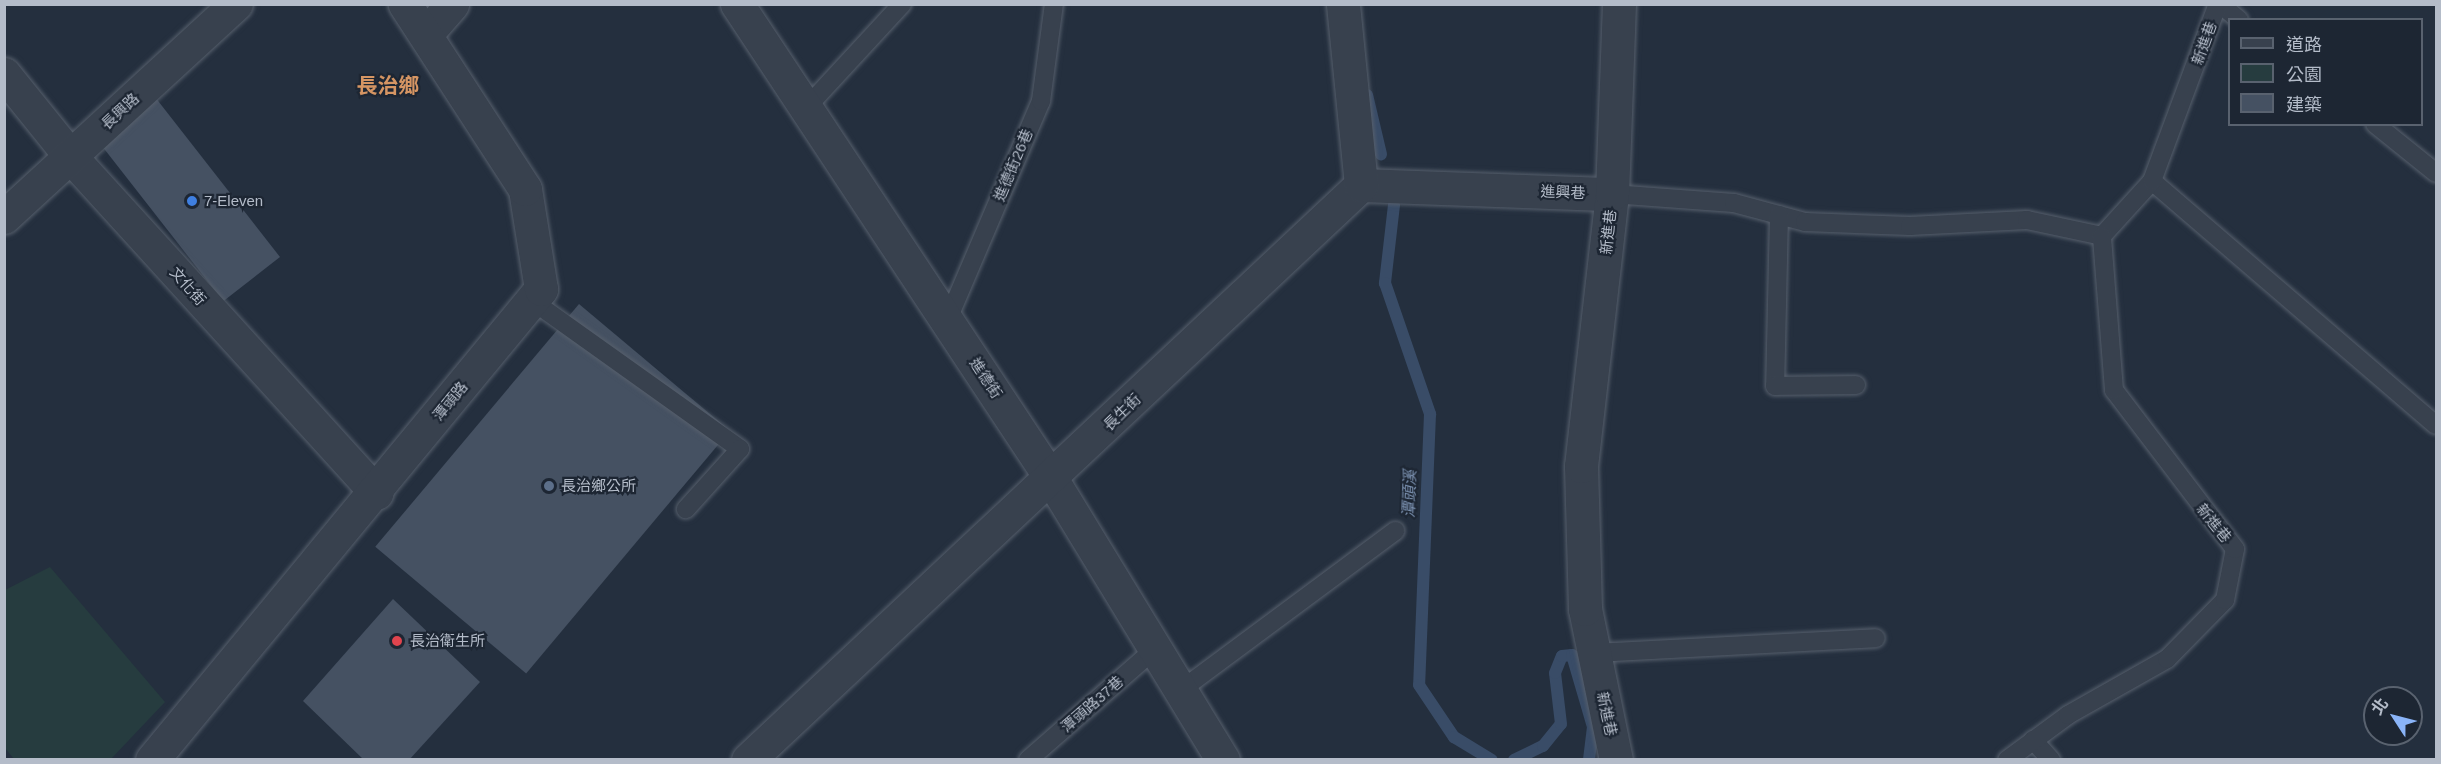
<!DOCTYPE html>
<html>
<head>
<meta charset="utf-8">
<style>
	body { margin:0 }
	#map { position:relative; width:2441px; height:764px; overflow:hidden; background:#242f3e; font-family:Arial,"Noto Sans TC",sans-serif }
	div>[style] { position:absolute }
	.green>* { inset:0; background:#263c3f }
	.stream>* { height:12px; margin:-6px; padding:0 6px; transform-origin:6px; border-radius:6px; background:#394c67 }
	.building>* { inset:0; background:#455162; transform-origin:0 0 }
	.roads { filter:drop-shadow(0 0 2px #565f6c) drop-shadow(0 0 2px #565f6c) }
	.service>* { height:18px; margin:-9px; padding:0 9px; transform-origin:9px; border-radius:9px; background:#38414e }
	.minor>* { height:33px; margin:-16.5px; padding:0 16.5px; transform-origin:16.5px; border-radius:16.5px; background:#38414e }
	.tertiary>* { height:33px; margin:-16.5px; padding:0 16.5px; transform-origin:16.5px; border-radius:16.5px; background:#38414e }
	.dots>* { width:16px; height:16px; translate:-50% -50%; box-sizing:border-box; border:3px solid #1d2633; border-radius:50% }
	span { translate:-50% -50%; white-space:nowrap; text-align:center; line-height:1.15; -webkit-text-stroke:4.5px #1d2633; paint-order:stroke }
	.street-label { font-size:15px; color:#b4bcc9 }
	.poi-label { font-size:15px; color:#b4bcc9 }
	.left { translate:0 -50%; text-align:left }
	.water-label { font-size:16px; color:#7c92b1; font-style:italic }
	.district-label { font-size:21px; color:#d59563; font-weight:700 }
	.frame { position:absolute; inset:0; border:6px solid #b4bcc9; pointer-events:none }
	.legend { position:absolute; left:2228px; top:18px; width:195px; height:108px; box-sizing:border-box; background:#1d2633; border:2px solid #59626f; margin:0; padding:8px 10px; list-style:none; font-size:18px; color:#b4bcc9 }
	.legend li { display:flex; align-items:center; gap:12px; height:30px }
	.legend b { width:30px; border:2px solid #59626f }
	.north { position:absolute; left:2363px; top:686px; width:60px; height:60px; box-sizing:border-box; background:#1d2633; border:2px solid #59626f; border-radius:50%; rotate:306deg; font-size:16px; font-weight:700; line-height:24px; text-align:center; color:#b4bcc9 }
	.north::after { content:''; display:block; margin:auto; width:21px; height:27px; background:#8ab4f8; clip-path:polygon(50% 0,100% 100%,50% 72%,0 100%) }
</style>
</head>
<body>
<div id="map">
	<div class="green">
		<i style="clip-path:polygon(50px 567px,165px 702px,111px 759px,14px 759px,5px 748px,5px 590px)"></i>
	</div>
	<div class="stream">
		<i style="left:1367px;top:95px;width:61px;rotate:76.7deg"></i>
		<i style="left:1394px;top:205px;width:79px;rotate:96.6deg"></i>
		<i style="left:1385px;top:283px;width:139px;rotate:71deg"></i>
		<i style="left:1430px;top:414px;width:271px;rotate:92.3deg"></i>
		<i style="left:1419px;top:685px;width:63px;rotate:56.1deg"></i>
		<i style="left:1454px;top:737px;width:44px;rotate:31.2deg"></i>
		<i style="left:1514px;top:760px;width:32px;rotate:-26deg"></i>
		<i style="left:1543px;top:746px;width:28px;rotate:-51deg"></i>
		<i style="left:1561px;top:724px;width:51px;rotate:-96.7deg"></i>
		<i style="left:1555px;top:673px;width:18px;rotate:-68deg"></i>
		<i style="left:1562px;top:656px;width:10px;rotate:-6deg"></i>
		<i style="left:1572px;top:655px;width:75px;rotate:73.7deg"></i>
		<i style="left:1593px;top:727px;width:33px;rotate:97deg"></i>
	</div>
	<div class="building">
		<i style="left:155px;top:97px;width:203px;height:72px;rotate:52deg"></i>
		<i style="left:579px;top:304px;width:197px;height:317px;rotate:40deg"></i>
		<i style="clip-path:polygon(393px 599px,480px 682px,409px 760px,364px 760px,303px 701px)"></i>
	</div>
	<div class="roads">
		<div class="service">
			<i style="left:2220px;top:4px;width:25px;rotate:40deg"></i>
			<i style="left:806px;top:108px;width:142px;rotate:-47.3deg"></i>
			<i style="left:2375px;top:124px;width:78px;rotate:38.8deg"></i>
			<i style="left:2152px;top:181px;width:374px;rotate:40.7deg"></i>
			<i style="left:1612px;top:194px;width:122px;rotate:4.2deg"></i>
			<i style="left:1734px;top:203px;width:73px;rotate:15deg"></i>
			<i style="left:1805px;top:222px;width:105px;rotate:2.2deg"></i>
			<i style="left:1910px;top:226px;width:117px;rotate:-2.9deg"></i>
			<i style="left:2027px;top:220px;width:77px;rotate:12deg"></i>
			<i style="left:2102px;top:236px;width:74px;rotate:-47.7deg"></i>
			<i style="left:2152px;top:181px;width:189px;rotate:-69.6deg"></i>
			<i style="left:1779px;top:215px;width:171px;rotate:91.3deg"></i>
			<i style="left:1775px;top:386px;width:81px;rotate:-0.7deg"></i>
			<i style="left:534px;top:302px;width:253px;rotate:35.5deg"></i>
			<i style="left:740px;top:449px;width:81px;rotate:132deg"></i>
			<i style="left:948px;top:319px;width:237px;rotate:-66.9deg"></i>
			<i style="left:1041px;top:101px;width:98px;rotate:-82.4deg"></i>
			<i style="left:1594px;top:653px;width:282px;rotate:-3deg"></i>
			<i style="left:1181px;top:690px;width:267px;rotate:-36.6deg"></i>
			<i style="left:2033px;top:740px;width:27px;rotate:48deg"></i>
			<i style="left:1028px;top:760px;width:169px;rotate:-41.2deg"></i>
			<i style="left:2007px;top:760px;width:76px;rotate:-36.4deg"></i>
			<i style="left:2068px;top:715px;width:114px;rotate:-29.5deg"></i>
			<i style="left:2167px;top:659px;width:83px;rotate:-45.5deg"></i>
			<i style="left:2225px;top:600px;width:52px;rotate:-78.9deg"></i>
			<i style="left:2235px;top:549px;width:200px;rotate:-127.3deg"></i>
			<i style="left:2114px;top:390px;width:154px;rotate:-94.5deg"></i>
		</div>
		<div class="minor">
			<i style="left:737px;top:4px;width:571px;rotate:56.5deg"></i>
			<i style="left:1052px;top:480px;width:328px;rotate:58.6deg"></i>
			<i style="left:4px;top:74px;width:107px;rotate:51.1deg"></i>
			<i style="left:71px;top:157px;width:454px;rotate:47.7deg"></i>
			<i style="left:1361px;top:185px;width:251px;rotate:2.1deg"></i>
			<i style="left:748px;top:760px;width:840px;rotate:-43.17deg"></i>
			<i style="left:1361px;top:185px;width:182px;rotate:-95.7deg"></i>
			<i style="left:1616px;top:760px;width:154px;rotate:-101.6deg"></i>
			<i style="left:1585px;top:609px;width:143px;rotate:-91.6deg"></i>
			<i style="left:1581px;top:466px;width:274px;rotate:-83.5deg"></i>
			<i style="left:1612px;top:194px;width:190px;rotate:-87.9deg"></i>
		</div>
		<div class="tertiary">
			<i style="left:426px;top:34px;width:40px;rotate:-49deg"></i>
			<i style="left:4px;top:217px;width:315px;rotate:-42.6deg"></i>
			<i style="left:152px;top:760px;width:611px;rotate:-50.45deg"></i>
			<i style="left:541px;top:289px;width:101px;rotate:-99.1deg"></i>
			<i style="left:525px;top:189px;width:221px;rotate:-123deg"></i>
		</div>
	</div>
	<div class="dots">
		<i style="left:192px;top:201px;background:#3f7fe0"></i>
		<i style="left:549px;top:486px;background:#5c6f8a"></i>
		<i style="left:397px;top:641px;background:#e0444e"></i>
	</div>
	<div class="street-label">
		<span style="left:2204px;top:43px;rotate:-70deg">新進巷</span>
		<span style="left:120px;top:111px;rotate:-43deg">長興路</span>
		<span style="left:1013px;top:165px;rotate:-67deg">進德街26巷</span>
		<span style="left:1563px;top:192px;rotate:2deg">進興巷</span>
		<span style="left:1608px;top:232px;rotate:-84deg">新進巷</span>
		<span style="left:188px;top:286px;rotate:48deg">文化街</span>
		<span style="left:986px;top:378px;rotate:57deg">進德街</span>
		<span style="left:450px;top:401px;rotate:-51deg">潭頭路</span>
		<span style="left:1122px;top:412px;rotate:-44deg">長生街</span>
		<span style="left:2214px;top:523px;rotate:51deg">新進巷</span>
		<span style="left:1092px;top:704px;rotate:-41deg">潭頭路37巷</span>
		<span style="left:1607px;top:714px;rotate:78deg">新進巷</span>
	</div>
	<div class="poi-label">
		<span class="left" style="left:204px;top:201px">7-Eleven</span>
		<span class="left" style="left:561px;top:486px">長治鄉公所</span>
		<span class="left" style="left:410px;top:641px">長治衛生所</span>
	</div>
	<div class="water-label">
		<span style="left:1410px;top:494px;rotate:-88deg">潭頭溪</span>
	</div>
	<div class="district-label">
		<span style="left:388px;top:86px">長治鄉</span>
	</div>
	<div class="frame"></div>
	<ul class="legend">
	<li><b style="height:8px;background:#38414e"></b>道路</li>
	<li><b style="height:16px;background:#263c3f"></b>公園</li>
	<li><b style="height:16px;background:#455162"></b>建築</li>
	</ul>
	<div class="north">北</div>
</div>
</body>
</html>
